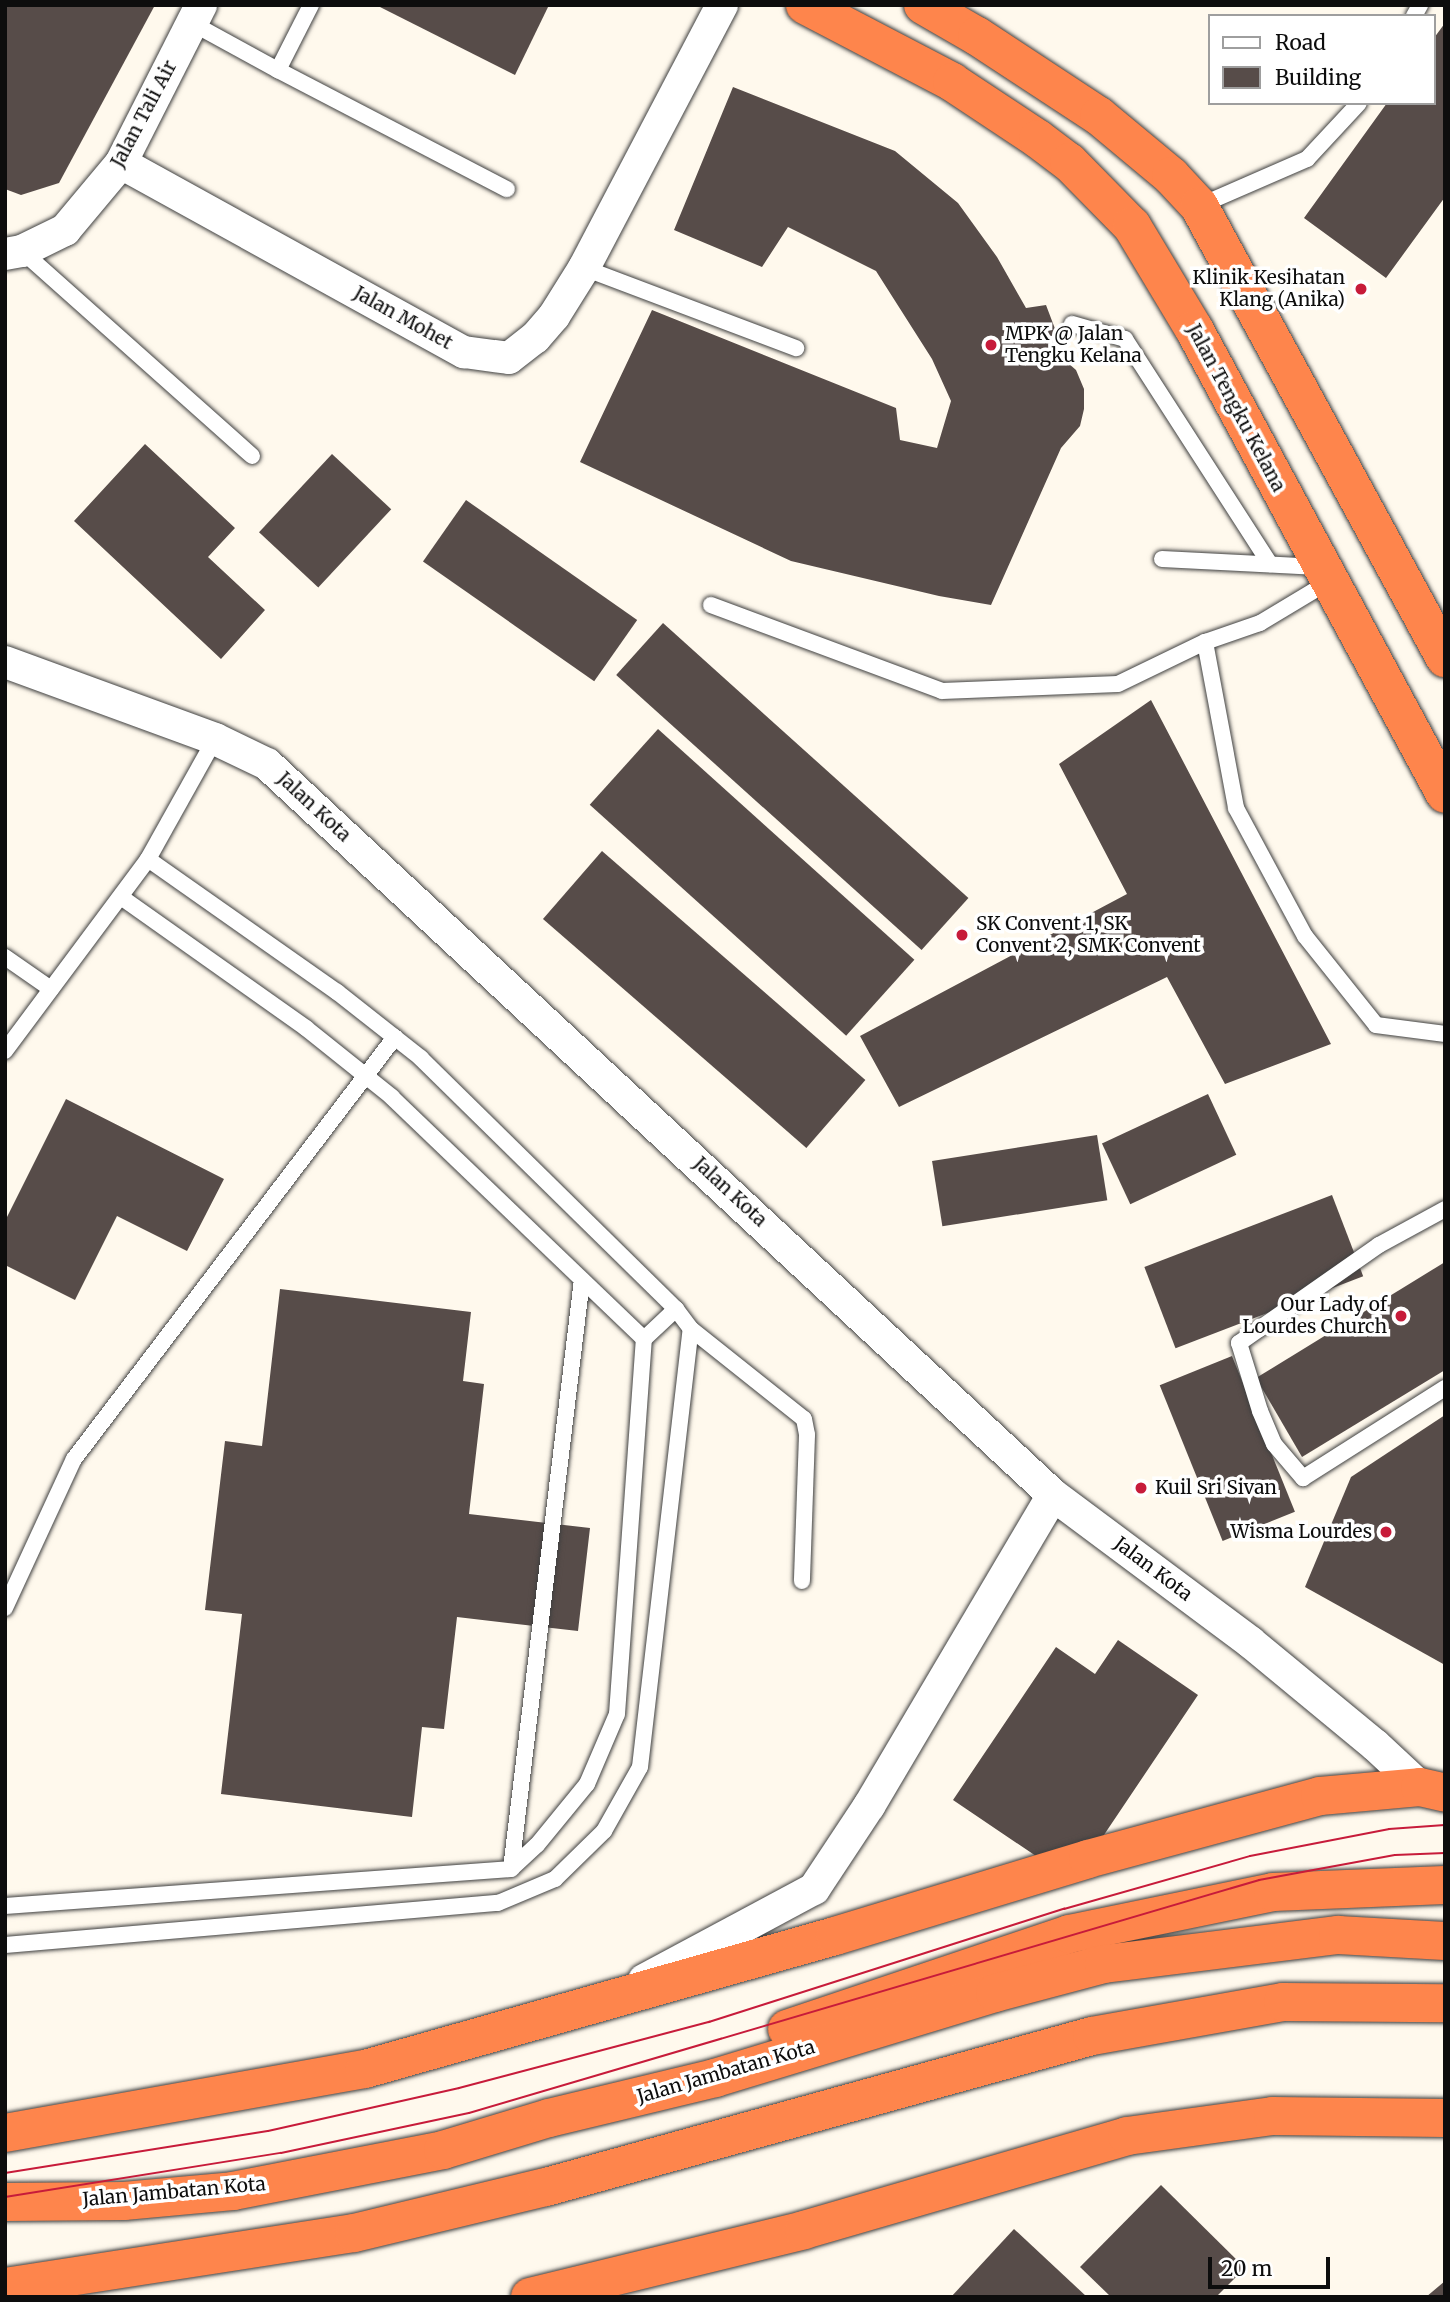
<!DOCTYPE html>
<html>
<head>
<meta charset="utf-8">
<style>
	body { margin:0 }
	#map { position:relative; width:1450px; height:2302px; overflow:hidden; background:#fff9ed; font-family:Merriweather,serif }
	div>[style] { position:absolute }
	.building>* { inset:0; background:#574c49; transform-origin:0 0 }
	.roads { filter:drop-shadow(0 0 2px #404040) drop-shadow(0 0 2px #404040) }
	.lane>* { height:16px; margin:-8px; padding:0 8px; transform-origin:8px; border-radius:8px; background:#fff }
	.street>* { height:32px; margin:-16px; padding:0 16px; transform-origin:16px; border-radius:16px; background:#fff }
	.highway>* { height:38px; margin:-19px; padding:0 19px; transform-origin:19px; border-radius:19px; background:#fe854c }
	.tram>* { height:2px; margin:-1px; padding:0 1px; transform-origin:1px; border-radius:1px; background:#c71b3a }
	.dots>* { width:19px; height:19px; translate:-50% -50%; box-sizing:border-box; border:4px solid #fff; border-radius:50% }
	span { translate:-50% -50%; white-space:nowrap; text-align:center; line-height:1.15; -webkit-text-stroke:7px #fff; paint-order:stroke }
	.street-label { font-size:19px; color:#0d0d0d }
	.poi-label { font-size:19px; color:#0d0d0d }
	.right { translate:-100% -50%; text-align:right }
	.left { translate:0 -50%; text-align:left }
	.frame { position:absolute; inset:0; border:7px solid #0d0d0d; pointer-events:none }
	.legend { position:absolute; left:1208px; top:14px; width:228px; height:91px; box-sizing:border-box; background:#fff; border:2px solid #9e9e9e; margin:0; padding:9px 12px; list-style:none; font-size:21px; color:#0d0d0d }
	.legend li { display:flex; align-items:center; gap:14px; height:35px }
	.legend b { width:35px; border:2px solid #9e9e9e }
	.scale { position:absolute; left:1208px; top:2257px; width:122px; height:32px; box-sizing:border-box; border:4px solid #0d0d0d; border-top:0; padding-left:9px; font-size:21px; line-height:24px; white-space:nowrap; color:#0d0d0d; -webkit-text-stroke:5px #fff; paint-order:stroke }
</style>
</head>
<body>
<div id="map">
	<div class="building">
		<i style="clip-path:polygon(5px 5px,155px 5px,59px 183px,21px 195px,5px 189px)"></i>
		<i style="clip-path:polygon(376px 5px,549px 5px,515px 75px)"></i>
		<i style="clip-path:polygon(1445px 23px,1445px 197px,1386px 278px,1304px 218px,1387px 103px,1434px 103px,1434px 38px)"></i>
		<i style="clip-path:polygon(733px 87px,895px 151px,958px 203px,997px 257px,1026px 308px,1046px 305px,1057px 334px,1060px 356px,1076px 370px,1084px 389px,1084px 409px,1080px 426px,1061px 448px,991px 605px,939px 596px,791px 561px,580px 462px,652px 310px,896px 408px,900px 440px,937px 448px,951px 401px,932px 359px,876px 271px,788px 227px,762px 267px,674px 230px)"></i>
		<i style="clip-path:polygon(145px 444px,235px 528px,208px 557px,265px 610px,221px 659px,74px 521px)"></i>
		<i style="left:332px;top:454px;width:81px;height:107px;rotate:43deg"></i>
		<i style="left:466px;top:500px;width:209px;height:75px;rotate:35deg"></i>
		<i style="left:663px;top:623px;width:411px;height:70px;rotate:42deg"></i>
		<i style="clip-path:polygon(1151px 700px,1331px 1044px,1225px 1084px,1167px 977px,899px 1107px,860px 1036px,1127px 894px,1059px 764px)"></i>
		<i style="left:658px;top:729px;width:345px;height:102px;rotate:42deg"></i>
		<i style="left:602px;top:851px;width:349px;height:90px;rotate:41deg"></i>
		<i style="left:1208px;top:1094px;width:67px;height:117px;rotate:65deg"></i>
		<i style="clip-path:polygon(66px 1099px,224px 1179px,187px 1251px,117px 1216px,75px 1300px,5px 1265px,5px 1221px)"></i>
		<i style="left:1097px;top:1135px;width:66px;height:167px;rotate:81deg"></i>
		<i style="left:1332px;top:1195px;width:87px;height:201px;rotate:69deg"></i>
		<i style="clip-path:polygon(1445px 1262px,1445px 1370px,1302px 1457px,1256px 1378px)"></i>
		<i style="clip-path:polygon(280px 1289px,471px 1312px,463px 1381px,484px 1384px,469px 1514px,590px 1528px,578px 1631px,457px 1617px,444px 1729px,422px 1727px,412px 1817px,221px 1794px,242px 1614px,205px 1610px,225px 1441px,262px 1446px)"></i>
		<i style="left:1232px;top:1356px;width:168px;height:78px;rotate:68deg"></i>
		<i style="clip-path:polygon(1445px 1415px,1445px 1665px,1305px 1587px,1351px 1477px)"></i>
		<i style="clip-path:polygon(1118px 1640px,1198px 1695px,1073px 1881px,953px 1800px,1056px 1647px,1095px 1674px)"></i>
		<i style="clip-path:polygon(1161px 2185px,1245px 2268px,1216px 2297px,1111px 2297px,1080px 2267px)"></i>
		<i style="clip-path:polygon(1014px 2229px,1087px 2297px,951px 2297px)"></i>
		<i style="clip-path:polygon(1445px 2281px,1445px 2297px,1426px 2297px)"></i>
	</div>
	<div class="roads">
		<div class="lane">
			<i style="left:311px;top:5px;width:73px;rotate:116.9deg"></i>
			<i style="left:278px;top:70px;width:258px;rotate:27.5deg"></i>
			<i style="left:1414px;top:16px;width:13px;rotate:-61deg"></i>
			<i style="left:192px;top:23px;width:98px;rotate:28.7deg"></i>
			<i style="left:1199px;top:206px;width:118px;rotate:-23.5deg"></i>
			<i style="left:1307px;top:159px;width:76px;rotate:-47.1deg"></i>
			<i style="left:22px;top:251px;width:308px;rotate:41.7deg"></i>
			<i style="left:584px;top:268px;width:227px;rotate:20.7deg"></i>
			<i style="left:1072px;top:324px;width:55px;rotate:15.8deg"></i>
			<i style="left:1125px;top:339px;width:268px;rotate:57.2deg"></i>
			<i style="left:1162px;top:559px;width:157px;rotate:2.9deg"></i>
			<i style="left:1330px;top:581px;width:82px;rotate:149deg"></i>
			<i style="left:1260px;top:623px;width:58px;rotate:160.9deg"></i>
			<i style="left:1205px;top:642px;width:169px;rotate:79.4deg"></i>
			<i style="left:1236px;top:808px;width:145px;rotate:61.7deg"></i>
			<i style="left:1305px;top:936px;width:114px;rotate:51.4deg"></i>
			<i style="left:1376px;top:1025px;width:70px;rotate:7.4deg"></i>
			<i style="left:711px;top:605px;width:246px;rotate:20.4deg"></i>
			<i style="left:942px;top:691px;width:176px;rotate:-2.3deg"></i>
			<i style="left:1118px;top:684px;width:97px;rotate:-25.8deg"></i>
			<i style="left:5px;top:957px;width:56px;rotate:34.8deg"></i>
			<i style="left:5px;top:1051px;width:239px;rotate:-53.3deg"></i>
			<i style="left:148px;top:859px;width:137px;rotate:-60.8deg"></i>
			<i style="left:1445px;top:1209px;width:75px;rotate:151.4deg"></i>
			<i style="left:1379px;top:1245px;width:171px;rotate:145deg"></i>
			<i style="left:1239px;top:1343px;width:71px;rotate:72.8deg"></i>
			<i style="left:1260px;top:1411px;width:36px;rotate:67deg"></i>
			<i style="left:1274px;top:1444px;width:45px;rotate:49.5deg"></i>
			<i style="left:1303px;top:1478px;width:168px;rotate:-32.4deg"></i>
			<i style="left:691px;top:1329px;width:144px;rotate:38.5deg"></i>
			<i style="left:804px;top:1419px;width:16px;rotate:79deg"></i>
			<i style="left:807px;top:1435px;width:146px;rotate:92deg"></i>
			<i style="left:644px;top:1339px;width:44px;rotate:-43.2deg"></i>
			<i style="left:5px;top:1608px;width:164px;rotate:-65.2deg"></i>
			<i style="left:74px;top:1459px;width:530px;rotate:-52.74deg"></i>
			<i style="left:511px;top:1869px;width:593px;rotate:-83.13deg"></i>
			<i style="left:5px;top:1906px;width:507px;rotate:-4.18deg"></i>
			<i style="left:511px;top:1869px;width:35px;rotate:-43deg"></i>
			<i style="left:537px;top:1845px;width:79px;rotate:-50.7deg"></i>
			<i style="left:587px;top:1784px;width:76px;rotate:-66.8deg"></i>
			<i style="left:617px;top:1714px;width:376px;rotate:-85.9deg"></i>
			<i style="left:644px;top:1339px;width:349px;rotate:-136.2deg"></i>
			<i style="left:392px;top:1097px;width:110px;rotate:-141.3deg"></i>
			<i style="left:306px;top:1028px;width:227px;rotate:-144.7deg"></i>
			<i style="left:5px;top:1945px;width:495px;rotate:-4.9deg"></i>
			<i style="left:498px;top:1903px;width:62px;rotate:-22.8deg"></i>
			<i style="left:555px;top:1879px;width:69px;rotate:-44.4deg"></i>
			<i style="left:604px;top:1831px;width:73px;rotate:-60.6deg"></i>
			<i style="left:640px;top:1767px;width:441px;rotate:-83.4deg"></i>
			<i style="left:691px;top:1329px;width:25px;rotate:-127deg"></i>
			<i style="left:676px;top:1309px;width:358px;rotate:-135.5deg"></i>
			<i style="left:421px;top:1058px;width:107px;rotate:-141.8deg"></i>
			<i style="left:337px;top:992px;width:231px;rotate:-144.9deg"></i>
		</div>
		<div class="street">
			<i style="left:121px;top:163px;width:392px;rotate:28.9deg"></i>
			<i style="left:464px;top:352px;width:45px;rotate:7.6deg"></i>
			<i style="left:509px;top:358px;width:33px;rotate:-38deg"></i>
			<i style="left:535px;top:338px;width:29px;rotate:-49deg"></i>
			<i style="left:554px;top:316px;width:57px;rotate:-58deg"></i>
			<i style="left:584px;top:268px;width:297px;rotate:-62.3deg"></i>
			<i style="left:5px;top:254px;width:17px;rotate:-10deg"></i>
			<i style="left:22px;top:251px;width:48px;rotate:-26deg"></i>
			<i style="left:65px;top:230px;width:87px;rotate:-50.1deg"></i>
			<i style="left:121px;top:163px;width:177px;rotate:-63.1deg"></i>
			<i style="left:5px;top:662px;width:224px;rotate:20.1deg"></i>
			<i style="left:215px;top:739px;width:58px;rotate:25.7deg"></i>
			<i style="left:267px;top:764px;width:1073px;rotate:42.92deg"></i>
			<i style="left:1053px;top:1495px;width:246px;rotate:36.7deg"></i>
			<i style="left:1250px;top:1642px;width:162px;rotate:39.5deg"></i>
			<i style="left:1375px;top:1745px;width:62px;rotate:43deg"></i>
			<i style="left:644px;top:1980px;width:193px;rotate:-28.2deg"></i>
			<i style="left:814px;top:1889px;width:100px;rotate:-56.5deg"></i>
			<i style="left:869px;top:1806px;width:361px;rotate:-59.4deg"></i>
		</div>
		<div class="highway">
			<i style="left:805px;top:5px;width:166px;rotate:27.6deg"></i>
			<i style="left:952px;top:82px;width:103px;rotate:33.5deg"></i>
			<i style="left:1038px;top:139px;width:39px;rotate:37deg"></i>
			<i style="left:1069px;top:162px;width:90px;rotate:45.5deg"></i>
			<i style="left:1132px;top:226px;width:120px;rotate:59deg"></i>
			<i style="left:1194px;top:329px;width:528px;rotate:61.64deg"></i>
			<i style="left:923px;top:5px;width:62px;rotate:29.9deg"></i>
			<i style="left:977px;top:36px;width:146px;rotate:33.3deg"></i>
			<i style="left:1099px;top:116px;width:94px;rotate:39.8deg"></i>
			<i style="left:1171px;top:176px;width:41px;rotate:47deg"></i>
			<i style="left:1199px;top:206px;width:515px;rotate:61.44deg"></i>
			<i style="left:787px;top:2029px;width:298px;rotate:-18.6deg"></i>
			<i style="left:1069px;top:1934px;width:208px;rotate:-11.6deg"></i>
			<i style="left:1273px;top:1892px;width:172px;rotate:-2.3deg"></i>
			<i style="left:5px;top:2133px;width:366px;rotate:-10.1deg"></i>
			<i style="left:365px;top:2069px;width:488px;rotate:-15.8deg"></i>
			<i style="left:835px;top:1936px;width:264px;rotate:-16.9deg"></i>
			<i style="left:1088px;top:1859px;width:240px;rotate:-15.2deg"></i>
			<i style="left:1320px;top:1796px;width:100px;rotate:-5.1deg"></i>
			<i style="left:1420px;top:1787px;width:26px;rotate:13deg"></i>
			<i style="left:5px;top:2202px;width:119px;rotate:-0.5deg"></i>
			<i style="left:124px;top:2201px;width:109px;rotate:-5.2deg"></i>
			<i style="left:233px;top:2191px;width:214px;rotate:-11deg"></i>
			<i style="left:443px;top:2150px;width:111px;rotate:-16.8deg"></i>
			<i style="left:549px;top:2118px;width:171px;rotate:-13.5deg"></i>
			<i style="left:715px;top:2078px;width:293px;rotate:-16.9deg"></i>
			<i style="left:995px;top:1993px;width:113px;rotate:-14.9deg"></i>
			<i style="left:1104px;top:1964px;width:236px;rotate:-7.1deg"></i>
			<i style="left:1338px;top:1935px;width:107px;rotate:3.2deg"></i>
			<i style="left:5px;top:2287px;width:353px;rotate:-8.8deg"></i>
			<i style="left:354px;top:2233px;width:197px;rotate:-13.5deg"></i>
			<i style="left:546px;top:2187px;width:566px;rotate:-15.46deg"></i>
			<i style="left:1092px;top:2036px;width:194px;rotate:-10.1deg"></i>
			<i style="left:1283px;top:2002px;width:162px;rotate:0.4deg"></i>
			<i style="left:530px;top:2297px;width:282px;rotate:-13.7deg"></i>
			<i style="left:804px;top:2230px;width:336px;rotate:-16.2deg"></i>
			<i style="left:1127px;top:2136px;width:147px;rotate:-7.8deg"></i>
			<i style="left:1273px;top:2116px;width:172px;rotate:0.7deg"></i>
		</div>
	</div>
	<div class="tram">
		<i style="left:5px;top:2173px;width:266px;rotate:-9.1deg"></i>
		<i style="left:268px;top:2131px;width:196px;rotate:-12.7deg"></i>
		<i style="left:459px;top:2088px;width:259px;rotate:-14.8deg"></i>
		<i style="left:709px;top:2022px;width:373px;rotate:-17.7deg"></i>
		<i style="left:1064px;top:1909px;width:193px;rotate:-15.9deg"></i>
		<i style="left:1250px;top:1856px;width:142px;rotate:-11deg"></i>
		<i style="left:1389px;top:1829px;width:56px;rotate:-4.1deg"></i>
		<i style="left:5px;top:2197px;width:279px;rotate:-9.1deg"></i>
		<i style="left:281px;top:2153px;width:192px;rotate:-12deg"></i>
		<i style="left:469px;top:2113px;width:824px;rotate:-16.43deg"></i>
		<i style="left:1259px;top:1880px;width:138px;rotate:-10.4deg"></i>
		<i style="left:1395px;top:1855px;width:50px;rotate:-2.3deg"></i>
	</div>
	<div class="dots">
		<i style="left:1361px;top:289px;background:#c71b3a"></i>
		<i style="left:991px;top:345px;background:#c71b3a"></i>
		<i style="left:962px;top:935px;background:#c71b3a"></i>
		<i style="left:1401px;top:1316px;background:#c71b3a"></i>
		<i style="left:1141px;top:1488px;background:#c71b3a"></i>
		<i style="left:1386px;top:1532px;background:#c71b3a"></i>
	</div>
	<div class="street-label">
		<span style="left:144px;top:114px;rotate:-62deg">Jalan Tali Air</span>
		<span style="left:403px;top:318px;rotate:29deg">Jalan Mohet</span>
		<span style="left:1236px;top:408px;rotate:62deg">Jalan Tengku Kelana</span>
		<span style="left:314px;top:807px;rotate:43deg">Jalan Kota</span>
		<span style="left:730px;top:1192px;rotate:43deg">Jalan Kota</span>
		<span style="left:1153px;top:1569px;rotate:37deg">Jalan Kota</span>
		<span style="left:726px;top:2072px;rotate:-16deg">Jalan Jambatan Kota</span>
		<span style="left:174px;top:2192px;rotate:-5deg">Jalan Jambatan Kota</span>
	</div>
	<div class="poi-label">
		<span class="right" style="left:1345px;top:289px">Klinik Kesihatan<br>Klang (Anika)</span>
		<span class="left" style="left:1005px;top:345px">MPK @ Jalan<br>Tengku Kelana</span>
		<span class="left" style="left:976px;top:935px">SK Convent 1, SK<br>Convent 2, SMK Convent</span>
		<span class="right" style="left:1387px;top:1316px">Our Lady of<br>Lourdes Church</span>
		<span class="left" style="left:1155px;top:1488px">Kuil Sri Sivan</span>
		<span class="right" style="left:1372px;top:1532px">Wisma Lourdes</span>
	</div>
	<div class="frame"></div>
	<ul class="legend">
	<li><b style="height:9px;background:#fff"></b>Road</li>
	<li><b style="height:19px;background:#574c49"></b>Building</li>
	</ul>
	<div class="scale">20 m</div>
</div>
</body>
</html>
